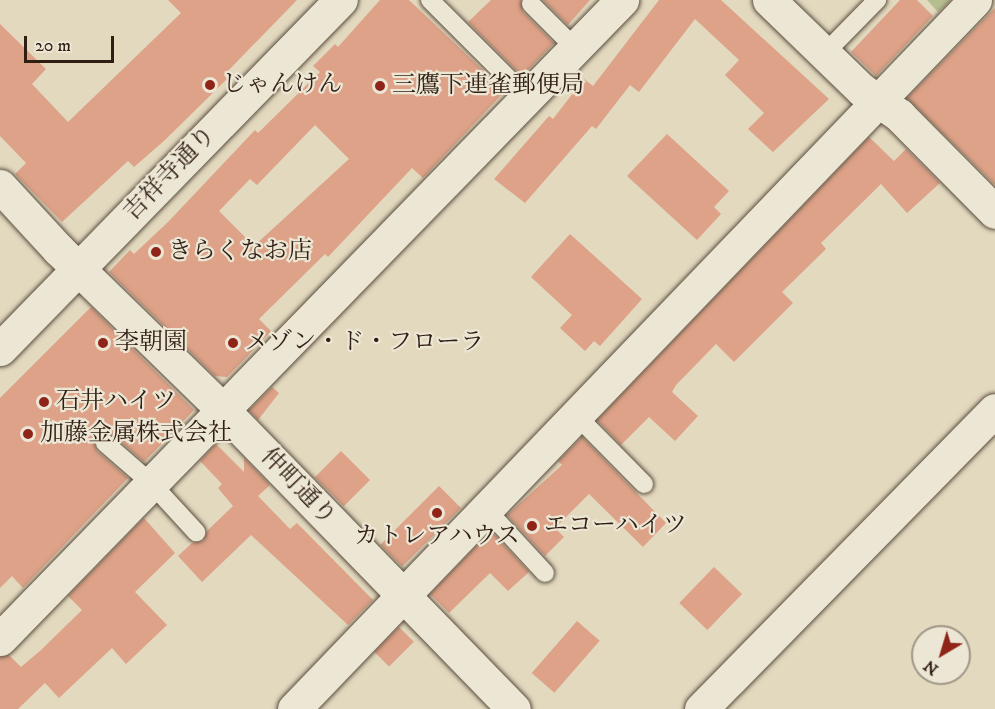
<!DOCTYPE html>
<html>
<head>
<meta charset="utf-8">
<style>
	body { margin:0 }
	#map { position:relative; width:995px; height:709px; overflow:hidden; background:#e2d9bf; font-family:"IM FELL DW Pica","Noto Serif JP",serif }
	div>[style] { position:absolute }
	.green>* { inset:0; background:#b6be90 }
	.building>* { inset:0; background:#dda288; transform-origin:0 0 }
	.roads { filter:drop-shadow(0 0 2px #5c4d3e) drop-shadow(0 0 2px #5c4d3e) }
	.service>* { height:18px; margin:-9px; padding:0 9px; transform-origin:9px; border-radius:9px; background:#ece6d5 }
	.minor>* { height:33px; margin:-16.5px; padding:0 16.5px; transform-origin:16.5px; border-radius:16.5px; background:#ece6d5 }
	.secondary>* { height:33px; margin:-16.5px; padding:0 16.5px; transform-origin:16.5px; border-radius:16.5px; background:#ece6d5 }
	.dots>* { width:16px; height:16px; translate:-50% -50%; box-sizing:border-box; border:3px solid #ece6d5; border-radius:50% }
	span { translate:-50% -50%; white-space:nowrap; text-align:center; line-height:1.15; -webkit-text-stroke:4.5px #ece6d5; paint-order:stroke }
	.poi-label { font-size:24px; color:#301e13 }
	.left { translate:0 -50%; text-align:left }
	.street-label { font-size:24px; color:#301e13 }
	.north { position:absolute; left:911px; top:625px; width:60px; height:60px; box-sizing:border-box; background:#ece6d5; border:2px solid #a19687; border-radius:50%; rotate:218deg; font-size:16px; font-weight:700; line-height:24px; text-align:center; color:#301e13 }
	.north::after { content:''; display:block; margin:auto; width:21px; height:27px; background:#8f2418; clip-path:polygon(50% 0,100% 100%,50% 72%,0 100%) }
	.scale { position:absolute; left:24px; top:36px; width:90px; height:27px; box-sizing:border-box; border:3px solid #301e13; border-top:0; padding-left:8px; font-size:18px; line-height:21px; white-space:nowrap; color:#301e13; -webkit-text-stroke:4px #ece6d5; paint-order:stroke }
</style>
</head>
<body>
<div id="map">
	<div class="green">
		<i style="clip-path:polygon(927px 0,951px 0,938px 12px)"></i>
	</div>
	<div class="building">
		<i style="clip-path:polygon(168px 0,297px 0,224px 75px,227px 79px,165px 140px,134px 167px,128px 161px,62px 222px,15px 174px,26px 163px,0 136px,0 24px,46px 69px,32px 84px,68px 122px,181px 13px)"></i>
		<i style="clip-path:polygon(evenodd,380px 0,409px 0,505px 91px,423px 178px,412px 168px,328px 257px,325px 254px,259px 319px,271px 331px,242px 362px,227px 377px,215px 376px,109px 272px,130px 250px,134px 254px,168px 222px,255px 130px,258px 133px,320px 72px,313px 66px,335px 44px,338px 47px,380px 0,315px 125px,349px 159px,254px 246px,219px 211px,250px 179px,257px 185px,315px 125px)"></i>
		<i style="clip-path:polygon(491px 0,521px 0,523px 12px,554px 43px,522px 76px,468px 22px)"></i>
		<i style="clip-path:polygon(543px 0,590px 0,568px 25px)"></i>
		<i style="clip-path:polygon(659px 0,721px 0,829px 99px,773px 152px,748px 129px,764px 113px,725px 75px,739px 60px,695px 19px,639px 92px,630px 85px,596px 129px,592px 126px,525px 203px,494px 179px,549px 116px,553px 119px,584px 79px,593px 86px)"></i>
		<i style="clip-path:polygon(900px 0,917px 0,933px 16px,876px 76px,851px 52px)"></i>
		<i style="clip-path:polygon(995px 8px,995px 185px,907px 98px)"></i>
		<i style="clip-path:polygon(667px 134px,729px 191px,714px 207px,721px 214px,697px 240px,627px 176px)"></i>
		<i style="clip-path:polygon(869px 137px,894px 161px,906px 149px,940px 183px,907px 213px,881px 184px,821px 243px,826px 249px,782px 292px,793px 303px,734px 362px,716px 344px,676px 385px,672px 392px,698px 416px,675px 441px,649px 417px,621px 445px,597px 420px)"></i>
		<i style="clip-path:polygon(570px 234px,642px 299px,600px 346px,594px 341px,585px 351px,560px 328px,572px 315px,531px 277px)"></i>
		<i style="clip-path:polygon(91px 307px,194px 410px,144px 462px,112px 434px,97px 435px,94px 441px,97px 451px,128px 478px,23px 588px,12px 576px,0 588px,0 398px)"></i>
		<i style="clip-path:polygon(272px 387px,279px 393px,258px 420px,249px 410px)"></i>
		<i style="clip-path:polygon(582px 437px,666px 523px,643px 547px,589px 494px,555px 528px,564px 537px,545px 556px,507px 515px,562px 465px,558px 461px)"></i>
		<i style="clip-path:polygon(216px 444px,244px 472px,244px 458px,270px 485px,258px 496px,290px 529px,297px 523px,373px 600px,348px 625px,251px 535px,202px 582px,178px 556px,192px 543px,203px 541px,207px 531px,233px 506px,218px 488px,222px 484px,200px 461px)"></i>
		<i style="left:341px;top:451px;width:41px;height:37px;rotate:45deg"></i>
		<i style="left:439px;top:486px;width:31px;height:83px;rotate:45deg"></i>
		<i style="clip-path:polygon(144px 518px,175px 553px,135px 592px,167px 625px,126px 664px,112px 648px,59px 698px,45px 683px,18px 709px,0 709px,0 657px,9px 655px,21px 667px,41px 650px,82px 610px,68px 596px)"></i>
		<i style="clip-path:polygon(491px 531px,529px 572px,508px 591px,490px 573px,449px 613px,430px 594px)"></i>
		<i style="left:714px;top:567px;width:39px;height:50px;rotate:44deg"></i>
		<i style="left:577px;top:621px;width:30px;height:69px;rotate:41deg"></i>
		<i style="left:399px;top:627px;width:21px;height:35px;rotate:45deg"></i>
	</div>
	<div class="roads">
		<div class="service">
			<i style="left:430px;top:0;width:137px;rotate:45deg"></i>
			<i style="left:531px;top:4px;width:62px;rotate:45deg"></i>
			<i style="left:824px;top:54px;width:76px;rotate:-45.5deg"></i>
			<i style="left:576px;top:415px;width:97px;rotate:45.4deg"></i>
			<i style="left:105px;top:443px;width:61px;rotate:41deg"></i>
			<i style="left:151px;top:483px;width:67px;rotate:47.4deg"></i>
			<i style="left:486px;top:509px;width:87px;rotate:47.3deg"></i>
		</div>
		<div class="minor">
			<i style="left:769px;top:0;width:129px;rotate:44.1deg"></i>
			<i style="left:862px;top:90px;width:45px;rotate:34deg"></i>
			<i style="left:899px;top:115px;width:136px;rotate:45.3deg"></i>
			<i style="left:0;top:186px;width:86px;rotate:47.4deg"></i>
			<i style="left:58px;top:249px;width:228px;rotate:44.3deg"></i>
			<i style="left:221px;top:408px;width:420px;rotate:45.8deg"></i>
			<i style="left:0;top:639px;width:892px;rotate:-45.77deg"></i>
			<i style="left:294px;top:709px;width:983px;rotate:-46.15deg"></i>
			<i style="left:701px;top:709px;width:419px;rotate:-45.5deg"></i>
		</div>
		<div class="secondary">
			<i style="left:0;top:349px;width:488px;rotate:-45.7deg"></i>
		</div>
	</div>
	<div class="dots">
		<i style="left:210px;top:85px;background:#8f2418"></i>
		<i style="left:380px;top:86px;background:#8f2418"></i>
		<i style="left:156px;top:252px;background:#8f2418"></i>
		<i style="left:103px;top:343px;background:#8f2418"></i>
		<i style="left:233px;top:343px;background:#8f2418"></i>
		<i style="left:44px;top:402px;background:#8f2418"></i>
		<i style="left:28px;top:434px;background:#8f2418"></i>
		<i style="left:437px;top:513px;background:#8f2418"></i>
		<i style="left:532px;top:526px;background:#8f2418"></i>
	</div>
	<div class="poi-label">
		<span class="left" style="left:222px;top:85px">じゃんけん</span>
		<span class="left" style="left:392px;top:86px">三鷹下連雀郵便局</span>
		<span class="left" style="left:168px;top:252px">きらくなお店</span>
		<span class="left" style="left:115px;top:343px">李朝園</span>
		<span class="left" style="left:245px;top:343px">メゾン・ド・フローラ</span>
		<span class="left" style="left:56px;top:402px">石井ハイツ</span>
		<span class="left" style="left:40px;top:434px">加藤金属株式会社</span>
		<span class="left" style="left:544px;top:526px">エコーハイツ</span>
		<span style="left:437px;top:537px">カトレアハウス</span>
	</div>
	<div class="street-label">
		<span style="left:170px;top:174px;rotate:-46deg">吉祥寺通り</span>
		<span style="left:298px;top:487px;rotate:46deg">仲町通り</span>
	</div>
	<div class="north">N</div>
	<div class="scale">20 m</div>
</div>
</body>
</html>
